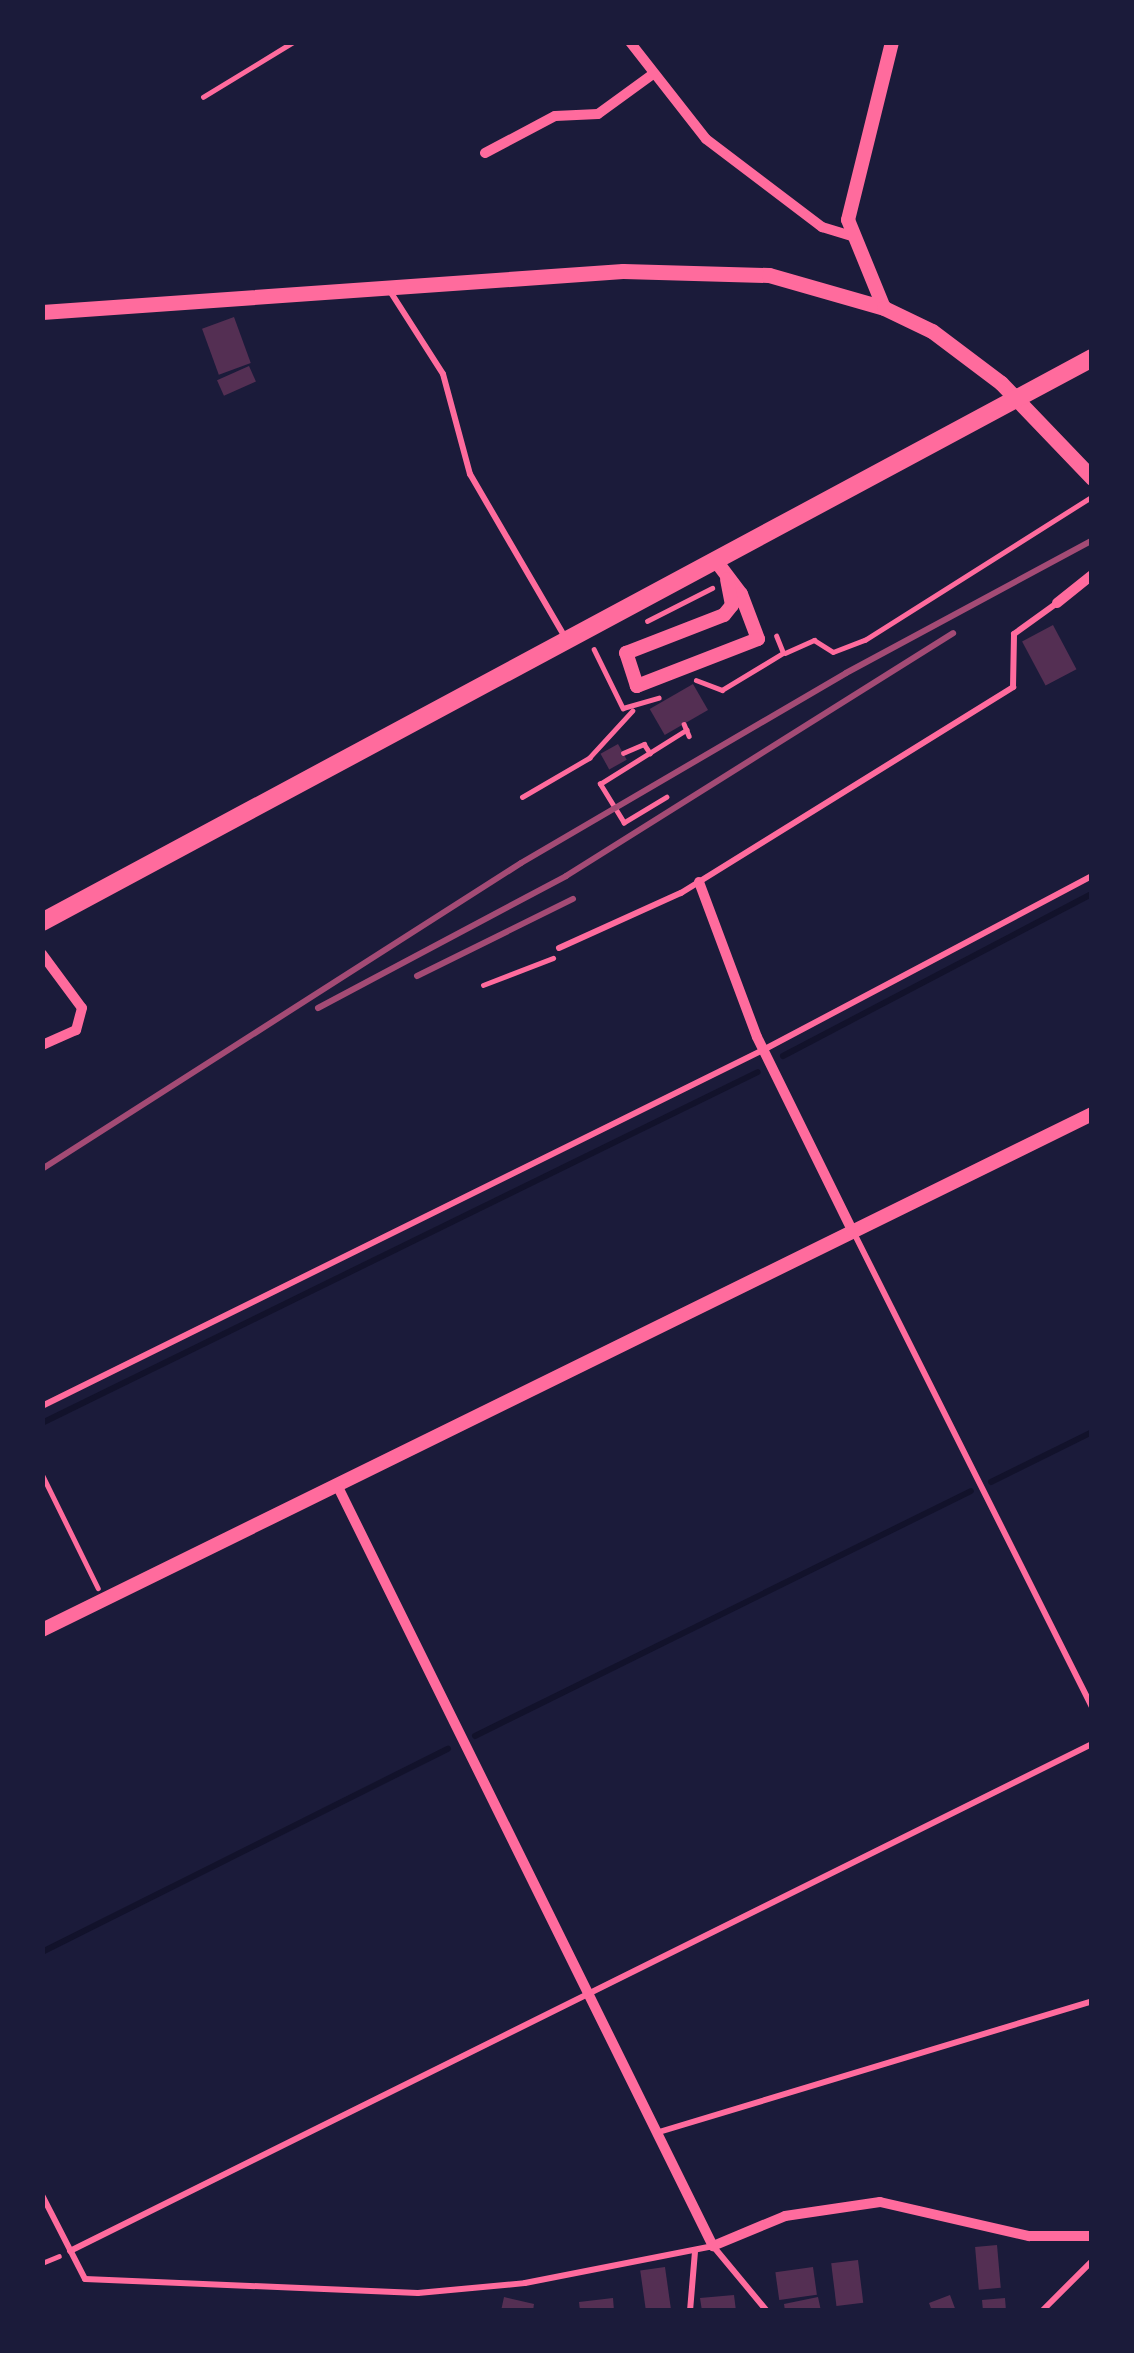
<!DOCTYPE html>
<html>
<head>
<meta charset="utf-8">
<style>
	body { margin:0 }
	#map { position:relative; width:1134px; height:2353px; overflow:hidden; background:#1b1b3a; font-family:"Zilla Slab",serif }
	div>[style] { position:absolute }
	.stream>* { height:6px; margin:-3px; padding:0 3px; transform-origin:3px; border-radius:3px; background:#12122b }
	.building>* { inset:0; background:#542f53; transform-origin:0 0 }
	.path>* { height:4.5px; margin:-2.25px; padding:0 2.25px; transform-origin:2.25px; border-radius:2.25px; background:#ff6b9d }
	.service>* { height:6px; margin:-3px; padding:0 3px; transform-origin:3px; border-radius:3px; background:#ff6b9d }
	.minor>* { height:10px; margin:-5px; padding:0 5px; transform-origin:5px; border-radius:5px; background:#ff6b9d }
	.tertiary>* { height:14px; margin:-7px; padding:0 7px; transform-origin:7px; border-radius:7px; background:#ff6b9d }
	.secondary>* { height:15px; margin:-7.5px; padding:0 7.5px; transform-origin:7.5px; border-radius:7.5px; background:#ff6b9d }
	.primary>* { height:18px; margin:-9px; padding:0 9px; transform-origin:9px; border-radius:9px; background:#ff6b9d }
	.rail>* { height:6px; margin:-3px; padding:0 3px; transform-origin:3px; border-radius:3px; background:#a44b75 }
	span { translate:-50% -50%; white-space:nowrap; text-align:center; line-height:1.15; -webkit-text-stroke:10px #1b1b3a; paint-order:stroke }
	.frame { position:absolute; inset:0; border:45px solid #1b1b3a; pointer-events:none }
</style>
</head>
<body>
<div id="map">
	<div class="stream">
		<i style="left:783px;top:1056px;width:349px;rotate:-27.7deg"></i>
		<i style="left:42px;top:1423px;width:797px;rotate:-26.12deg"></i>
		<i style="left:991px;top:1482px;width:113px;rotate:-26.3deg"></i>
		<i style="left:475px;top:1736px;width:553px;rotate:-26.29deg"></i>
		<i style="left:42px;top:1952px;width:454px;rotate:-26.6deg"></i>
	</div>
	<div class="building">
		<i style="left:234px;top:317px;width:49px;height:34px;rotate:70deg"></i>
		<i style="left:249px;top:366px;width:17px;height:35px;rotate:66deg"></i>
		<i style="left:1053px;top:625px;width:50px;height:35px;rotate:62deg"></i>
		<i style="left:693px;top:684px;width:30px;height:50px;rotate:60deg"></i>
		<i style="left:618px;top:744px;width:18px;height:20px;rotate:61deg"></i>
		<i style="left:997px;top:2245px;width:43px;height:22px;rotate:85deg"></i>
		<i style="left:858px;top:2260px;width:43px;height:27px;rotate:83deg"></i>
		<i style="left:665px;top:2267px;width:44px;height:25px;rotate:82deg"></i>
		<i style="left:813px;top:2267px;width:28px;height:38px;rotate:82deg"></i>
		<i style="clip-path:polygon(734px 2295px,736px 2311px,702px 2311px,700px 2298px)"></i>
		<i style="clip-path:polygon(950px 2295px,956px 2311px,932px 2311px,929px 2303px)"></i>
		<i style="clip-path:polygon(504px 2297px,534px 2304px,533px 2311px,501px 2311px)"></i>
		<i style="clip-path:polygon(818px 2297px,821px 2311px,785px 2311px,784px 2304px)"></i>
		<i style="clip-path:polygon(613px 2298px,614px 2311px,580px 2311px,579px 2302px)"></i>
		<i style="clip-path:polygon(1005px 2298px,1006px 2311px,983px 2311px,982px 2300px)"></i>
	</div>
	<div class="path">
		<i style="left:203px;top:97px;width:105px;rotate:-31.4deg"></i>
		<i style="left:647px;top:621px;width:73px;rotate:-26.9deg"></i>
		<i style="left:594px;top:649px;width:66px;rotate:63.8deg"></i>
		<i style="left:623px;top:708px;width:37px;rotate:-16deg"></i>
		<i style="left:785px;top:653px;width:32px;rotate:-24deg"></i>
		<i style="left:814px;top:640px;width:22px;rotate:32deg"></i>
		<i style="left:833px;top:652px;width:34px;rotate:-21deg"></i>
		<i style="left:865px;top:640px;width:266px;rotate:-32.3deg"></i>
		<i style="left:696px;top:680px;width:28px;rotate:21deg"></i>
		<i style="left:722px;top:690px;width:71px;rotate:-31.2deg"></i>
		<i style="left:783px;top:653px;width:18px;rotate:-112deg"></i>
		<i style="left:684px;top:724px;width:13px;rotate:67deg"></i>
		<i style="left:623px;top:753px;width:23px;rotate:-23deg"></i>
		<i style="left:644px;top:744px;width:11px;rotate:56deg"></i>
		<i style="left:522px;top:797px;width:78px;rotate:-30.2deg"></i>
		<i style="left:589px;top:758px;width:64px;rotate:-47.5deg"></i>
		<i style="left:667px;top:797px;width:50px;rotate:148.8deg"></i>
		<i style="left:624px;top:823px;width:46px;rotate:-121.6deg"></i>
		<i style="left:600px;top:784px;width:102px;rotate:-32.1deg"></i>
		<i style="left:483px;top:985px;width:75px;rotate:-21.1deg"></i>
		<i style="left:42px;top:1474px;width:127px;rotate:63.8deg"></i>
		<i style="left:42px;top:2263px;width:18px;rotate:-22deg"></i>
	</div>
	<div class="service">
		<i style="left:388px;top:288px;width:102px;rotate:57.4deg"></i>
		<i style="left:443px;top:374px;width:104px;rotate:74.9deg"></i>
		<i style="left:470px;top:474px;width:189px;rotate:59.8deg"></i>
		<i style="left:559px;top:948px;width:134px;rotate:-24.3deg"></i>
		<i style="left:681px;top:893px;width:391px;rotate:-31.8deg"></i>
		<i style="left:1013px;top:687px;width:53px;rotate:-88.9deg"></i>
		<i style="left:1014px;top:634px;width:53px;rotate:-35.8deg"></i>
		<i style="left:855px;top:1235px;width:528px;rotate:63.34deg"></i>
		<i style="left:42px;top:1406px;width:806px;rotate:-26.28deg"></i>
		<i style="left:765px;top:1049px;width:370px;rotate:-27.9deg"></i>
		<i style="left:659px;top:2132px;width:452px;rotate:-16.8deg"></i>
		<i style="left:42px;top:2195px;width:94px;rotate:62.9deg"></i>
		<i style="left:85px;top:2279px;width:333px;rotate:2.4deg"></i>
		<i style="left:418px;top:2293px;width:107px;rotate:-5.3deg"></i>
		<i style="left:525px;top:2283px;width:192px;rotate:-11.1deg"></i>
		<i style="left:713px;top:2246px;width:85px;rotate:50.3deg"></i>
		<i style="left:70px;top:2251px;width:1141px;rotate:-26.39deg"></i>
		<i style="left:690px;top:2311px;width:59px;rotate:-85.2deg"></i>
		<i style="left:1042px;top:2311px;width:71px;rotate:-45deg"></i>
	</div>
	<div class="minor">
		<i style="left:630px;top:42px;width:123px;rotate:51.9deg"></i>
		<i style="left:706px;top:139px;width:146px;rotate:37.2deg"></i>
		<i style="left:822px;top:227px;width:30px;rotate:17deg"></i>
		<i style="left:485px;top:153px;width:79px;rotate:-27.9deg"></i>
		<i style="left:555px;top:116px;width:43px;rotate:-2.7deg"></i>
		<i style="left:598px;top:114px;width:68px;rotate:-36deg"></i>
		<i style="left:1057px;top:603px;width:45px;rotate:-38.7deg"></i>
		<i style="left:699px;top:882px;width:165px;rotate:69.5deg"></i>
		<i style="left:757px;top:1037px;width:217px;rotate:63.8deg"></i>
		<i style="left:42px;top:954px;width:67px;rotate:53.5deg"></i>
		<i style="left:82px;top:1008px;width:23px;rotate:105deg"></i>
		<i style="left:76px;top:1030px;width:37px;rotate:156deg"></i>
		<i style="left:337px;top:1485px;width:849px;rotate:63.71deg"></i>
		<i style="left:713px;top:2246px;width:78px;rotate:-22.6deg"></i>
		<i style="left:785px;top:2216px;width:96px;rotate:-8.4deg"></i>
		<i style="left:880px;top:2202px;width:153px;rotate:12.9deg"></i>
		<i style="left:1029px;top:2236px;width:63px"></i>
	</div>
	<div class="tertiary">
		<i style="left:884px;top:308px;width:95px;rotate:-112.2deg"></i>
		<i style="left:848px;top:220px;width:183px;rotate:-76.1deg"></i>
		<i style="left:716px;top:561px;width:41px;rotate:52.9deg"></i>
		<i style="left:741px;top:594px;width:48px;rotate:69.3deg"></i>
		<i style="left:758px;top:639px;width:130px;rotate:158.8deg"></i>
		<i style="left:637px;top:686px;width:35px;rotate:-108deg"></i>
		<i style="left:626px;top:653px;width:105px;rotate:-21.2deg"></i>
		<i style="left:724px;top:615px;width:13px;rotate:-51deg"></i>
		<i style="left:732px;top:605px;width:26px;rotate:-101deg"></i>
		<i style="left:42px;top:1630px;width:1170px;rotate:-26.17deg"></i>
	</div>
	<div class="secondary">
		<i style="left:42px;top:312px;width:582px;rotate:-4.04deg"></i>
		<i style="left:623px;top:271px;width:146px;rotate:1.6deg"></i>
		<i style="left:769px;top:275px;width:120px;rotate:16deg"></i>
		<i style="left:884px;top:308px;width:53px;rotate:25.6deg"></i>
		<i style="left:932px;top:331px;width:86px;rotate:37deg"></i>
		<i style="left:1001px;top:383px;width:132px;rotate:46.2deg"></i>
	</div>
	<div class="primary">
		<i style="left:42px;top:922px;width:1192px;rotate:-28.24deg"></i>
	</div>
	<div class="rail">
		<i style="left:417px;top:976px;width:174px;rotate:-26.3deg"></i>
		<i style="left:318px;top:1008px;width:281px;rotate:-28deg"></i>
		<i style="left:566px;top:876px;width:457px;rotate:-32.1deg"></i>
		<i style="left:42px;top:1169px;width:568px;rotate:-32.57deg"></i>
		<i style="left:521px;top:863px;width:376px;rotate:-30.3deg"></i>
		<i style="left:846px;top:673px;width:278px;rotate:-28.3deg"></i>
	</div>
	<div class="frame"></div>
</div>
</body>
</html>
